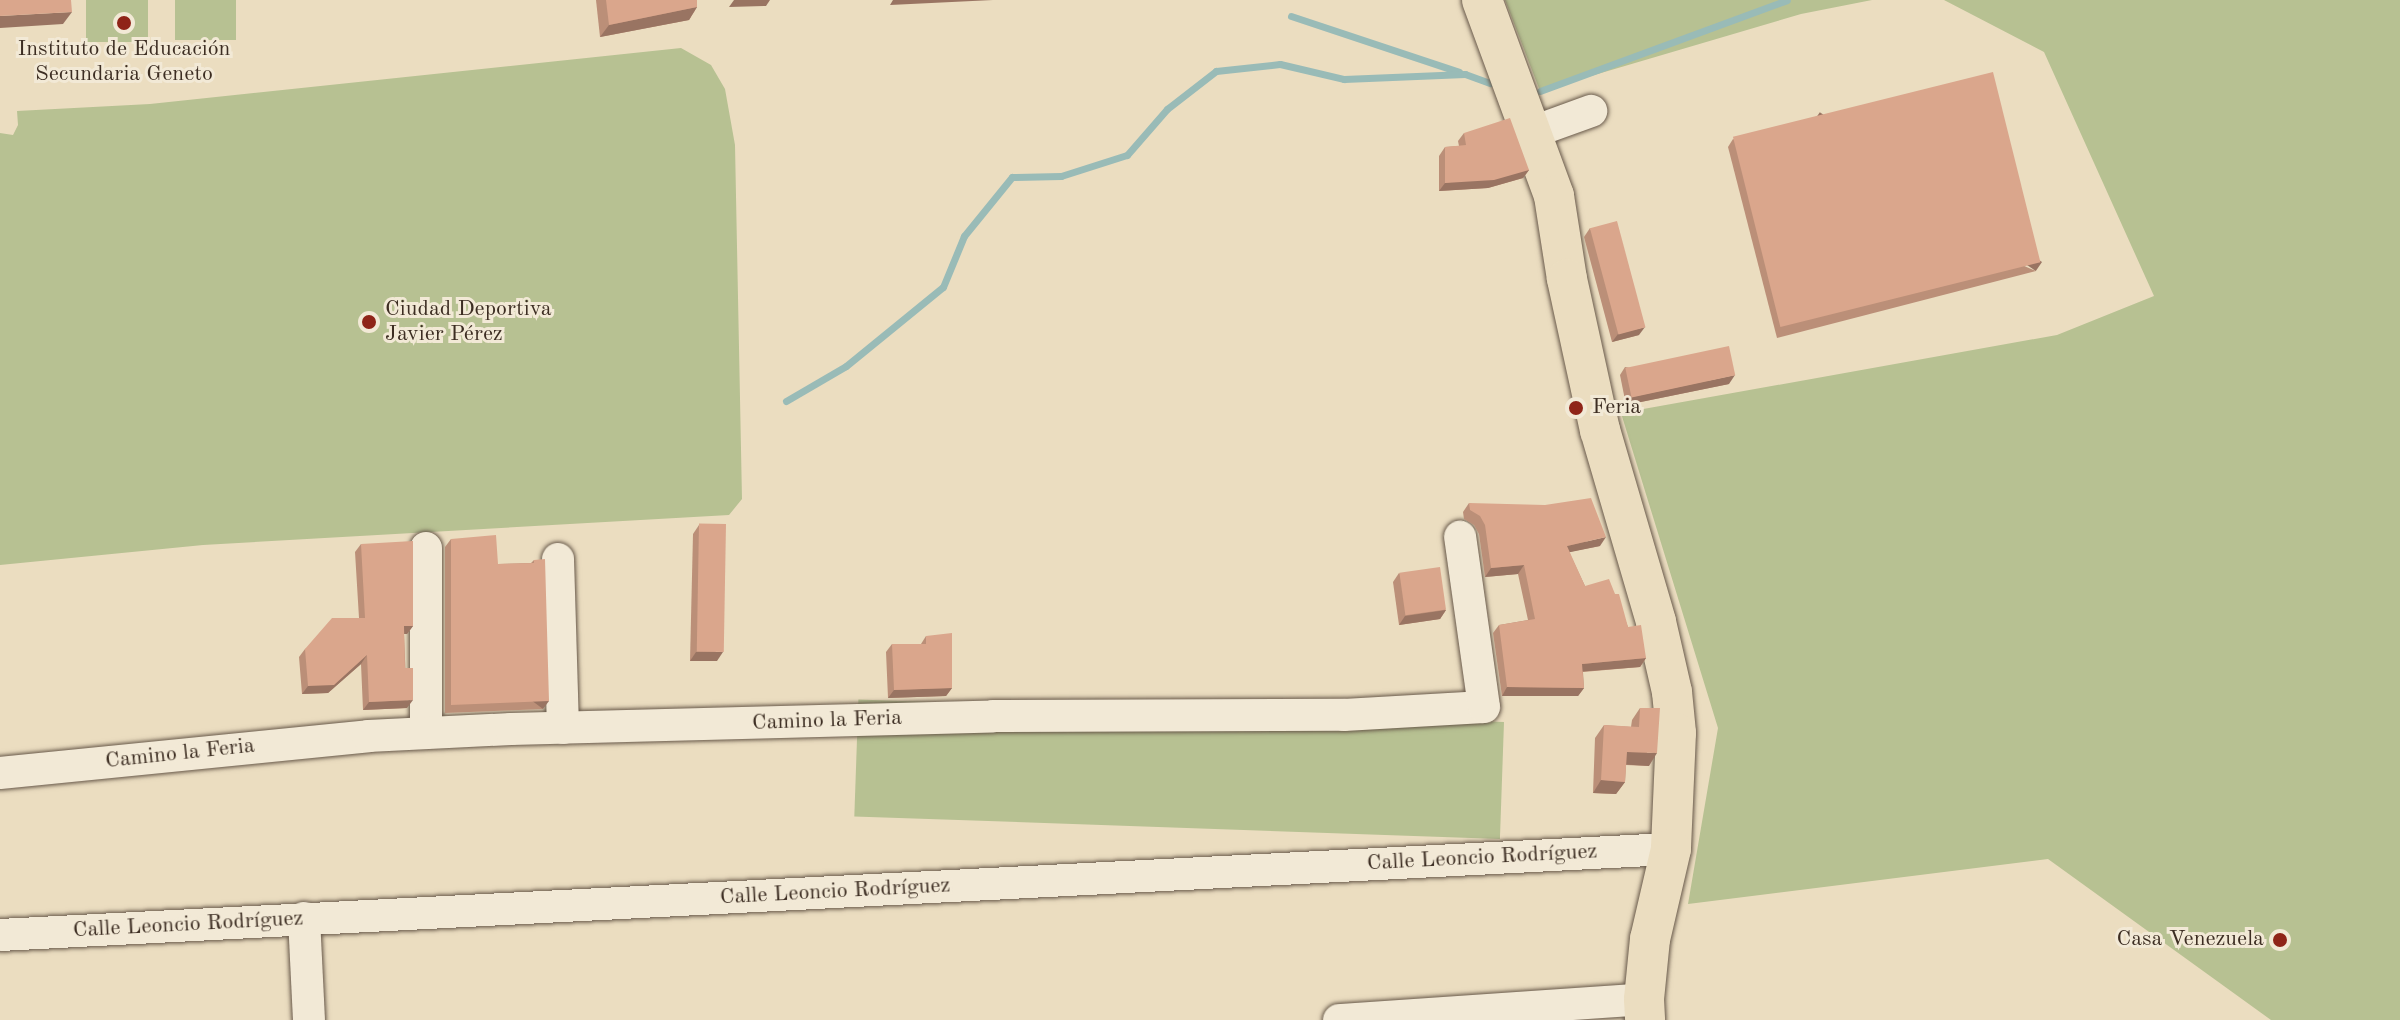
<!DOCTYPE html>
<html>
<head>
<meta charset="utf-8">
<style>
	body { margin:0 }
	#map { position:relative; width:2400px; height:1020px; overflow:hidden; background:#ebddc0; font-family:"Old Standard TT",serif }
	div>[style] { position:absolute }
	.green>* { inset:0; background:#b7c192; transform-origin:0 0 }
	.stream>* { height:7px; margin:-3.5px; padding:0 3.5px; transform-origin:3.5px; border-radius:3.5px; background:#99bbb7 }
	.roads { filter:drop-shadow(0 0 2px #68594a) drop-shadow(0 0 2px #68594a) }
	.minor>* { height:32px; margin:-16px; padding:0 16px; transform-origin:16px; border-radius:16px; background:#f2e9d6 }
	.major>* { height:40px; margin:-20px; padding:0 20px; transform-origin:20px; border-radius:20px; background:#ebddc0 }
	.wall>* { inset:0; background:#bb8f78 }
	.shaded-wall>* { inset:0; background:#997462; transform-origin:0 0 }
	.building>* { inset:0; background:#daa68c; transform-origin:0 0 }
	.dots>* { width:22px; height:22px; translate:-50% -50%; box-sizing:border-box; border:4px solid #f2e9d6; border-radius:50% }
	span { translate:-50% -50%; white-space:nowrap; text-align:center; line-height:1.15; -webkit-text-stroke:6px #f2e9d6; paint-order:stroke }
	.poi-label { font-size:22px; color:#3c2d22 }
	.left { translate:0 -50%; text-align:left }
	.right { translate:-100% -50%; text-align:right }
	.street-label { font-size:22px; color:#3c2d22 }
</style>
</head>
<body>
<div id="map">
	<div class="green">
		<i style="left:86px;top:0;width:62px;height:42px"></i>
		<i style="left:175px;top:0;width:61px;height:40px"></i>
		<i style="clip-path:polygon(1505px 0,1872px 0,1801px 14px,1540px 91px)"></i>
		<i style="clip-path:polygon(1944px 0,2400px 0,2400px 1020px,2271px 1020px,2048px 859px,1688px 904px,1718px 728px,1621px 413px,2057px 335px,2154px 296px,2044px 52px)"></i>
		<i style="clip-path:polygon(681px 48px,711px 65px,725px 89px,735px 145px,742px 499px,729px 515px,203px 545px,0 565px,0 133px,13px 135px,18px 125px,17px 111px,150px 104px)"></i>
		<i style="left:1504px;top:722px;width:117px;height:646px;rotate:92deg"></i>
	</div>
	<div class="stream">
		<i style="left:1291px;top:16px;width:177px;rotate:18.4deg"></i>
		<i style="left:1540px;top:91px;width:263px;rotate:-20.2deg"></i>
		<i style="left:786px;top:401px;width:69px;rotate:-30.3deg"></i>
		<i style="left:846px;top:366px;width:125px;rotate:-39.2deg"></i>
		<i style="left:943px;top:287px;width:55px;rotate:-67.6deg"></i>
		<i style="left:964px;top:236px;width:76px;rotate:-50.9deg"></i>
		<i style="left:1012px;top:177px;width:49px;rotate:-1.2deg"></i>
		<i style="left:1061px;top:176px;width:69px;rotate:-17.7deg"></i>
		<i style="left:1127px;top:155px;width:61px;rotate:-49deg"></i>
		<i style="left:1167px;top:109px;width:62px;rotate:-37.8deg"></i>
		<i style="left:1216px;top:71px;width:64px;rotate:-6.2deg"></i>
		<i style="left:1280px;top:64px;width:66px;rotate:13.2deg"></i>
		<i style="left:1344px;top:79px;width:121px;rotate:-2.4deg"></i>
		<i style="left:1465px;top:74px;width:27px;rotate:20deg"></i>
	</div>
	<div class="roads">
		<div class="minor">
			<i style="left:1533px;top:132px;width:62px;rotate:-19.9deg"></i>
			<i style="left:426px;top:548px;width:185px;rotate:90deg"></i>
			<i style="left:558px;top:559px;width:169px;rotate:88.3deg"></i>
			<i style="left:0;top:773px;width:370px;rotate:-5.7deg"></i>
			<i style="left:368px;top:736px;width:143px;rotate:-2.8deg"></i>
			<i style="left:511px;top:729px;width:482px;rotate:-1.5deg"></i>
			<i style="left:993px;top:716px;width:351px;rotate:-0.2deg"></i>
			<i style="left:1344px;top:715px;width:140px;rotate:-3.3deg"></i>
			<i style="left:1484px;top:707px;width:172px;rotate:-98deg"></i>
			<i style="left:304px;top:918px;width:102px;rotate:87.2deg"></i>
			<i style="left:0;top:935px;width:1673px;rotate:-2.95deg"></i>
			<i style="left:1339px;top:1020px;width:306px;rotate:-3.9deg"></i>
		</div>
		<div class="major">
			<i style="left:1482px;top:0;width:209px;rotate:69.8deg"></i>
			<i style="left:1554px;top:196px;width:84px;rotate:81.1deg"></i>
			<i style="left:1567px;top:279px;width:155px;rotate:77.7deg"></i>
			<i style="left:1600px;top:430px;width:200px;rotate:73.7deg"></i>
			<i style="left:1656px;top:622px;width:72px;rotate:77.1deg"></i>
			<i style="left:1672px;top:692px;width:41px;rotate:84.4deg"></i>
			<i style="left:1676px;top:733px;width:116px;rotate:92.5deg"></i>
			<i style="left:1671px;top:849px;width:92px;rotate:103.1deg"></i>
			<i style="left:1650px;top:939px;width:60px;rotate:95.7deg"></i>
			<i style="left:1644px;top:999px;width:21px;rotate:87deg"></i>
		</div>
	</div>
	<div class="wall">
		<i style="clip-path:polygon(596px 0,697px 0,697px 7px,689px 20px,600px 37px)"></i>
		<i style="clip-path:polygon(1464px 133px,1529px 170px,1523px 178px,1488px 188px,1439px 191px,1439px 156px,1445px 147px,1459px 146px,1458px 141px)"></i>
		<i style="clip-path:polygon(1733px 139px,2036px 271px,1777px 338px,1728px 147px)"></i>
		<i style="clip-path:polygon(1590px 228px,1639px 335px,1612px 342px,1584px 237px)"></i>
		<i style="clip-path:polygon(1625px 367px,1729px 384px,1626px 405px,1620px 375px)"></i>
		<i style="clip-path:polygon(1469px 503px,1600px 546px,1569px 552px,1585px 586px,1615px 594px,1628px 627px,1646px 658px,1640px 667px,1583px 672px,1584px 688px,1578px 696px,1502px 696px,1493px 633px,1499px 625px,1528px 620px,1518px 574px,1485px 577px,1479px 534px,1474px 525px,1464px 519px,1463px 512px)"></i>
		<i style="clip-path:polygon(699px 525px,717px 661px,690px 661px,693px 534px)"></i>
		<i style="clip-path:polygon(451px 539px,498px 564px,531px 563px,534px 560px,543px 709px,445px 713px,445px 547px)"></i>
		<i style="clip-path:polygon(361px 544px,413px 626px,407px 634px,404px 634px,407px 708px,363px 710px,361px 664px,328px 693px,302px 694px,299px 657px,305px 649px,359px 618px,355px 552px)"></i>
		<i style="clip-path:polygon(1399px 573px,1446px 610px,1440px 619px,1399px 625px,1393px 582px)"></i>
		<i style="clip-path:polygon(926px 636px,952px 688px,946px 696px,888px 698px,886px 652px,892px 644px,921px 644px)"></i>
		<i style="clip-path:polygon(1640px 708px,1649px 766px,1626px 765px,1625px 782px,1616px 794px,1593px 793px,1595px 738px,1604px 725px,1631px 727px,1632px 720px)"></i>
	</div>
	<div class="shaded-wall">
		<i style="clip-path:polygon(734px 0,770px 0,766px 6px,729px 7px)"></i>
		<i style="clip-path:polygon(893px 0,993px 0,890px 5px)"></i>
		<i style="clip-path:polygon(697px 7px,689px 20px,600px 37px,609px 25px)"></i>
		<i style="clip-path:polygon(72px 12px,63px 24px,0 28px,0 16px)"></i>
		<i style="clip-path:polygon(1529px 170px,1523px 178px,1488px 188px,1439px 191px,1445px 183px)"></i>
		<i style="left:2042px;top:262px;width:11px;height:268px;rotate:124deg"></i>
		<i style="clip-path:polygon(1645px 327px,1639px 335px,1612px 342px,1618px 334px)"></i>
		<i style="clip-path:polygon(1735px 375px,1729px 384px,1626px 405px,1632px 397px)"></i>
		<i style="clip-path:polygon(1606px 537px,1600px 546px,1561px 554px,1567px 546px)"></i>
		<i style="clip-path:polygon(1524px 565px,1518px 574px,1485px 577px,1491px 568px)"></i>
		<i style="clip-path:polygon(1446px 610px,1440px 619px,1399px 625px,1405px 616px)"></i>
		<i style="clip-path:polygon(404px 626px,413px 626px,407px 634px,398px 634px)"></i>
		<i style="clip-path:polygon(696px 652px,723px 652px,717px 661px,690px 661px)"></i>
		<i style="clip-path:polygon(367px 655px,361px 664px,328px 693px,302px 694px,308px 686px)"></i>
		<i style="clip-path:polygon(1646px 658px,1640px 667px,1576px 672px,1582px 664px)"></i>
		<i style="clip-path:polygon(1507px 687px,1584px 688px,1578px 696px,1502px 696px)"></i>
		<i style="clip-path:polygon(952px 688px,946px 696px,888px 698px,894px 690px)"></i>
		<i style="clip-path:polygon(413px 700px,407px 708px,363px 710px,369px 702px)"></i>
		<i style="left:549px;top:701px;width:10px;height:98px;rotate:127deg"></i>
		<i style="clip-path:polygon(1627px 752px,1657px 753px,1649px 766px,1618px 764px)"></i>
		<i style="clip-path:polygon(1601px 780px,1625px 782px,1616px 794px,1593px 793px)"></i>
	</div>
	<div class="building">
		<i style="clip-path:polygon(0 0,71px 0,72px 12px,0 16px)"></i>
		<i style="clip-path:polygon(606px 0,697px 0,697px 7px,609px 25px)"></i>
		<i style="left:1993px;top:72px;width:196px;height:268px;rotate:76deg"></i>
		<i style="clip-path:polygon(1510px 118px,1529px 170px,1494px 180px,1445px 183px,1445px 147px,1466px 145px,1464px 133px)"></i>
		<i style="left:1617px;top:221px;width:110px;height:28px;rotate:75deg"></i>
		<i style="left:1729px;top:346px;width:30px;height:106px;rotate:78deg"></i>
		<i style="clip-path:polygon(1591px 498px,1606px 537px,1567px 546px,1585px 586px,1609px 579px,1615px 594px,1619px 594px,1628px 627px,1641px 625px,1646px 658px,1582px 664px,1584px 688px,1507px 687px,1499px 625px,1535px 619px,1524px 565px,1491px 568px,1485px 525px,1480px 516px,1470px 510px,1469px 503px,1545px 505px)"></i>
		<i style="left:726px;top:524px;width:128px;height:27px;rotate:91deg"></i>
		<i style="clip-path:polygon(496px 535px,498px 564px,534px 563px,534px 560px,545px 559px,549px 701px,451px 705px,451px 539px)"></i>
		<i style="clip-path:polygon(413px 541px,413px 626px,404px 626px,405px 668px,413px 668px,413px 700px,369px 702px,367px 655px,334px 685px,308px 686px,305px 649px,332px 618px,365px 618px,361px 544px)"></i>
		<i style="left:1440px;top:567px;width:43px;height:41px;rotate:82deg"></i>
		<i style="clip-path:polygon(952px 633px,952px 688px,894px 690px,892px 644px,926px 644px,926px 636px)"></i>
		<i style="clip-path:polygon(1640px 708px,1660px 708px,1657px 753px,1627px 752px,1625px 782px,1601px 780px,1604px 725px,1639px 727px)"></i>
	</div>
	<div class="dots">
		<i style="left:124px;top:23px;background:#8f2418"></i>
		<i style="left:369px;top:322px;background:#8f2418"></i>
		<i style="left:1576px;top:408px;background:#8f2418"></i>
		<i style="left:2280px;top:940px;background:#8f2418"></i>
	</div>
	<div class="poi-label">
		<span style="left:124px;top:62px">Instituto de Educación<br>Secundaria Geneto</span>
		<span class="left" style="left:385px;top:322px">Ciudad Deportiva<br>Javier Pérez</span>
		<span class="left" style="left:1592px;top:408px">Feria</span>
		<span class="right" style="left:2264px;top:940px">Casa Venezuela</span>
	</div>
	<div class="street-label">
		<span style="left:827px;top:721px;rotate:-2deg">Camino la Feria</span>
		<span style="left:180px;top:754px;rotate:-6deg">Camino la Feria</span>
		<span style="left:1482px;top:858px;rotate:-3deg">Calle Leoncio Rodríguez</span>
		<span style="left:835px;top:892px;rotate:-3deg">Calle Leoncio Rodríguez</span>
		<span style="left:188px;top:925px;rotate:-3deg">Calle Leoncio Rodríguez</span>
	</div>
</div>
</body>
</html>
